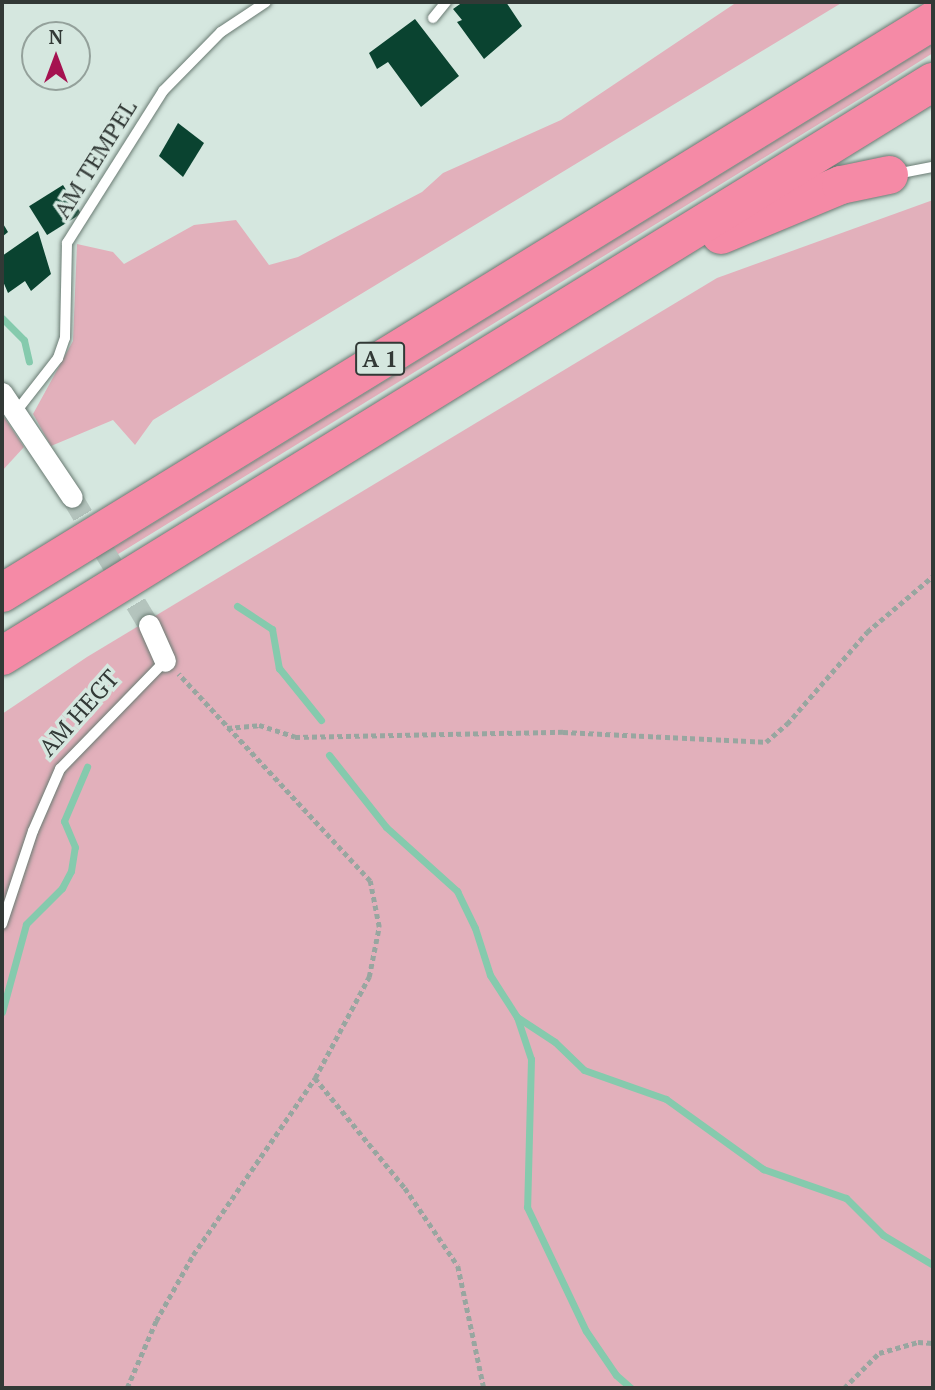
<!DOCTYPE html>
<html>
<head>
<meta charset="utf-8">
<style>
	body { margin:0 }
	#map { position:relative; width:935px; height:1390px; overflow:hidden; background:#d5e7df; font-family:"PT Serif",serif }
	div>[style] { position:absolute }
	.green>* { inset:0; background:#e2b0bb }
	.stream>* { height:7px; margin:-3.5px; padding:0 3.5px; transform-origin:3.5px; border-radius:3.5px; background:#85caad }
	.building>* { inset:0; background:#0a4330; transform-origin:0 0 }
	.street-tunnel>* { height:21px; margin-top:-10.5px; transform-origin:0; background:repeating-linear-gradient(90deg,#b4c4bd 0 21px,transparent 0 31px) }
	.path>* { height:4.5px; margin-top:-2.25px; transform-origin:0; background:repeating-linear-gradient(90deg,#98a6a0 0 5px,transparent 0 8.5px) }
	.roads { filter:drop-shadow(0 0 2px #697a72) drop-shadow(0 0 2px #697a72) }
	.lane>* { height:10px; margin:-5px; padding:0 5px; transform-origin:5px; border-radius:5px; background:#fff }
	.street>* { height:21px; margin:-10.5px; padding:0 10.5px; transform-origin:10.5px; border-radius:10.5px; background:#fff }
	.highway>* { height:38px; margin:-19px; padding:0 19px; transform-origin:19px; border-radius:19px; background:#f58aa6 }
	span { translate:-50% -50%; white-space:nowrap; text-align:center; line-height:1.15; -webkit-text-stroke:7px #d5e7df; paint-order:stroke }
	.shield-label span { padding:2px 5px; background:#d5e7df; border:2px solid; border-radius:5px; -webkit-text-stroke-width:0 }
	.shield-label { font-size:23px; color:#323936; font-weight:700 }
	.street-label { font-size:24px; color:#323936 }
	.frame { position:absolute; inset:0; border:4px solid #323936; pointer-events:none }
	.north { position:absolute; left:21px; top:21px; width:70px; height:70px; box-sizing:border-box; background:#d5e7df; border:2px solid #94a19b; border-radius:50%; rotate:0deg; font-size:19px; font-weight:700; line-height:28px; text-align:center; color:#323936 }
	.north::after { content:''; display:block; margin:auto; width:24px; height:32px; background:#a51250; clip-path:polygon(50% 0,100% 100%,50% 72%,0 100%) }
</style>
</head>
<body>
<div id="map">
	<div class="green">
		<i style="clip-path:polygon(737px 2px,843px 2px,153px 420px,135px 445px,113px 420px,51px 446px,33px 414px,73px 341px,77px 244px,113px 252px,124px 264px,194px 225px,236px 220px,269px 265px,298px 257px,422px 192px,443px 173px,561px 120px)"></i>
		<i style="clip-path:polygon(933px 44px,933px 53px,871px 92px,115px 556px,110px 550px)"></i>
		<i style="clip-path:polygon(933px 200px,933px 1388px,2px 1388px,2px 714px,87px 657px,717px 278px)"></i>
		<i style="clip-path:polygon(2px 414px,24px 447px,2px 471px)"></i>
	</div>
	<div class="stream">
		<i style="left:2px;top:318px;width:31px;rotate:45deg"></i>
		<i style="left:24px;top:340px;width:22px;rotate:77deg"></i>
		<i style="left:237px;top:606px;width:42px;rotate:33.3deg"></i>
		<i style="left:272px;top:629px;width:40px;rotate:80deg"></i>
		<i style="left:279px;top:668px;width:67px;rotate:51.1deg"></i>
		<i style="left:329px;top:755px;width:92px;rotate:51.6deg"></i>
		<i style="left:386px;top:827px;width:96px;rotate:42deg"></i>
		<i style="left:457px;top:891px;width:41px;rotate:64.1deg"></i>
		<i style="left:475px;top:928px;width:49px;rotate:72.3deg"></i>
		<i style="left:490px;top:975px;width:50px;rotate:57.3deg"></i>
		<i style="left:517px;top:1017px;width:44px;rotate:71.6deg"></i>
		<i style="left:531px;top:1059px;width:148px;rotate:91.5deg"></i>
		<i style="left:527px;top:1207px;width:137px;rotate:64.6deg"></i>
		<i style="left:586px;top:1331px;width:53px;rotate:55.7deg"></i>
		<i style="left:616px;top:1375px;width:20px;rotate:41deg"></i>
		<i style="left:2px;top:1012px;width:91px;rotate:-74.7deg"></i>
		<i style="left:26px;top:924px;width:51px;rotate:-45deg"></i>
		<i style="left:62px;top:888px;width:19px;rotate:-62deg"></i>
		<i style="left:71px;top:871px;width:24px;rotate:-81deg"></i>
		<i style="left:75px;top:847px;width:28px;rotate:-113deg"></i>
		<i style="left:64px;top:821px;width:59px;rotate:-66.9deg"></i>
		<i style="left:517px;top:1017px;width:45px;rotate:33.3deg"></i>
		<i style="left:555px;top:1042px;width:40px;rotate:44deg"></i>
		<i style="left:584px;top:1070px;width:87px;rotate:19.5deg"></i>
		<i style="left:666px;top:1099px;width:120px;rotate:35.8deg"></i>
		<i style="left:763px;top:1169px;width:88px;rotate:19.3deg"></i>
		<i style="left:846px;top:1198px;width:52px;rotate:45deg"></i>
		<i style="left:883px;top:1235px;width:58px;rotate:31deg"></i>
	</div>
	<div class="building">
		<i style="clip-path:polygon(463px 2px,506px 2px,522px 26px,484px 59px,457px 22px,462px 20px,453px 9px)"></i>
		<i style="clip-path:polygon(415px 19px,459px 76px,421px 107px,388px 62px,377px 69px,369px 53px)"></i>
		<i style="clip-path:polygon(178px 123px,204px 143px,183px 177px,159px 156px)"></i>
		<i style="left:63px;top:185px;width:34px;height:40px;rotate:58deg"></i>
		<i style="clip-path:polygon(2px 222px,8px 232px,2px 237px)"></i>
		<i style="clip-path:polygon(38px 231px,51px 274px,31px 291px,25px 281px,8px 293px,2px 279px,2px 256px)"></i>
	</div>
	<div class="street-tunnel">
		<i style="left:72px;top:497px;width:149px;rotate:59deg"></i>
	</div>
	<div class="path">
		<i style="left:227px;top:728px;width:32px;rotate:-5deg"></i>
		<i style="left:259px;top:725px;width:38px;rotate:18deg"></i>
		<i style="left:295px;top:737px;width:268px;rotate:-1.1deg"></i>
		<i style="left:563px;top:732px;width:203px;rotate:2.8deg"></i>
		<i style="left:766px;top:742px;width:28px;rotate:-41deg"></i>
		<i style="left:787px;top:724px;width:122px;rotate:-49deg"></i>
		<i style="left:867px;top:632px;width:87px;rotate:-40.3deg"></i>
		<i style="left:315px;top:1078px;width:142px;rotate:50.7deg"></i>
		<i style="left:405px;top:1188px;width:94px;rotate:55.8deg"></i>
		<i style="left:458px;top:1266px;width:125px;rotate:78deg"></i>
		<i style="left:127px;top:1388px;width:73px;rotate:-66.6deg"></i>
		<i style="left:156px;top:1321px;width:76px;rotate:-60.7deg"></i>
		<i style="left:193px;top:1255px;width:215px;rotate:-55.4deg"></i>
		<i style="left:315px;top:1078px;width:115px;rotate:-61.9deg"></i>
		<i style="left:369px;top:977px;width:51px;rotate:-78.7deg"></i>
		<i style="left:379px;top:927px;width:47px;rotate:-101.1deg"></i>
		<i style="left:370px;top:881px;width:282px;rotate:-132.8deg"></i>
		<i style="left:844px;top:1388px;width:49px;rotate:-45deg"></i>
		<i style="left:879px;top:1353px;width:41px;rotate:-15.8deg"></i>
		<i style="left:918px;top:1342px;width:15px;rotate:4deg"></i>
	</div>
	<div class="roads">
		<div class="lane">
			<i style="left:433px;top:18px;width:21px;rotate:-51deg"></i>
			<i style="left:896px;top:174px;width:38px;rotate:-11deg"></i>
			<i style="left:15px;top:413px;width:70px;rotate:-52deg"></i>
			<i style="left:58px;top:358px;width:21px;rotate:-71deg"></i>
			<i style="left:65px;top:338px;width:95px;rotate:-88.8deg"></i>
			<i style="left:67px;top:243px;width:180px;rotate:-57.7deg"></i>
			<i style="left:163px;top:91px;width:83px;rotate:-45.5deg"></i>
			<i style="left:221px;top:32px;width:54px;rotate:-33.7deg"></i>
			<i style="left:2px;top:924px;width:98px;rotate:-71.6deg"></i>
			<i style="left:33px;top:831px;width:68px;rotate:-66.5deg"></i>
			<i style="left:60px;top:769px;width:151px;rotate:-45.8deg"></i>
		</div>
		<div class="street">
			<i style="left:2px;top:393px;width:125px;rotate:56.1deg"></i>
			<i style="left:149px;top:625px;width:39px;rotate:66deg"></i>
		</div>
		<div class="highway">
			<i style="left:721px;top:235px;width:130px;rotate:-22.6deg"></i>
			<i style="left:841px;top:185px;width:49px;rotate:-11.8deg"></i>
			<i style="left:2px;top:593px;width:1093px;rotate:-31.57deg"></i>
			<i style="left:2px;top:656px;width:1094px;rotate:-31.66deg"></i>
		</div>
	</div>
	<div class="shield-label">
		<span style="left:380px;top:359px">A 1</span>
	</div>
	<div class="street-label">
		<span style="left:95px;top:159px;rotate:-58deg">AM TEMPEL</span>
		<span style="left:79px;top:713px;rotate:-48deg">AM HEGT</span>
	</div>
	<div class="frame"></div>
	<div class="north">N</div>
</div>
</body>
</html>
